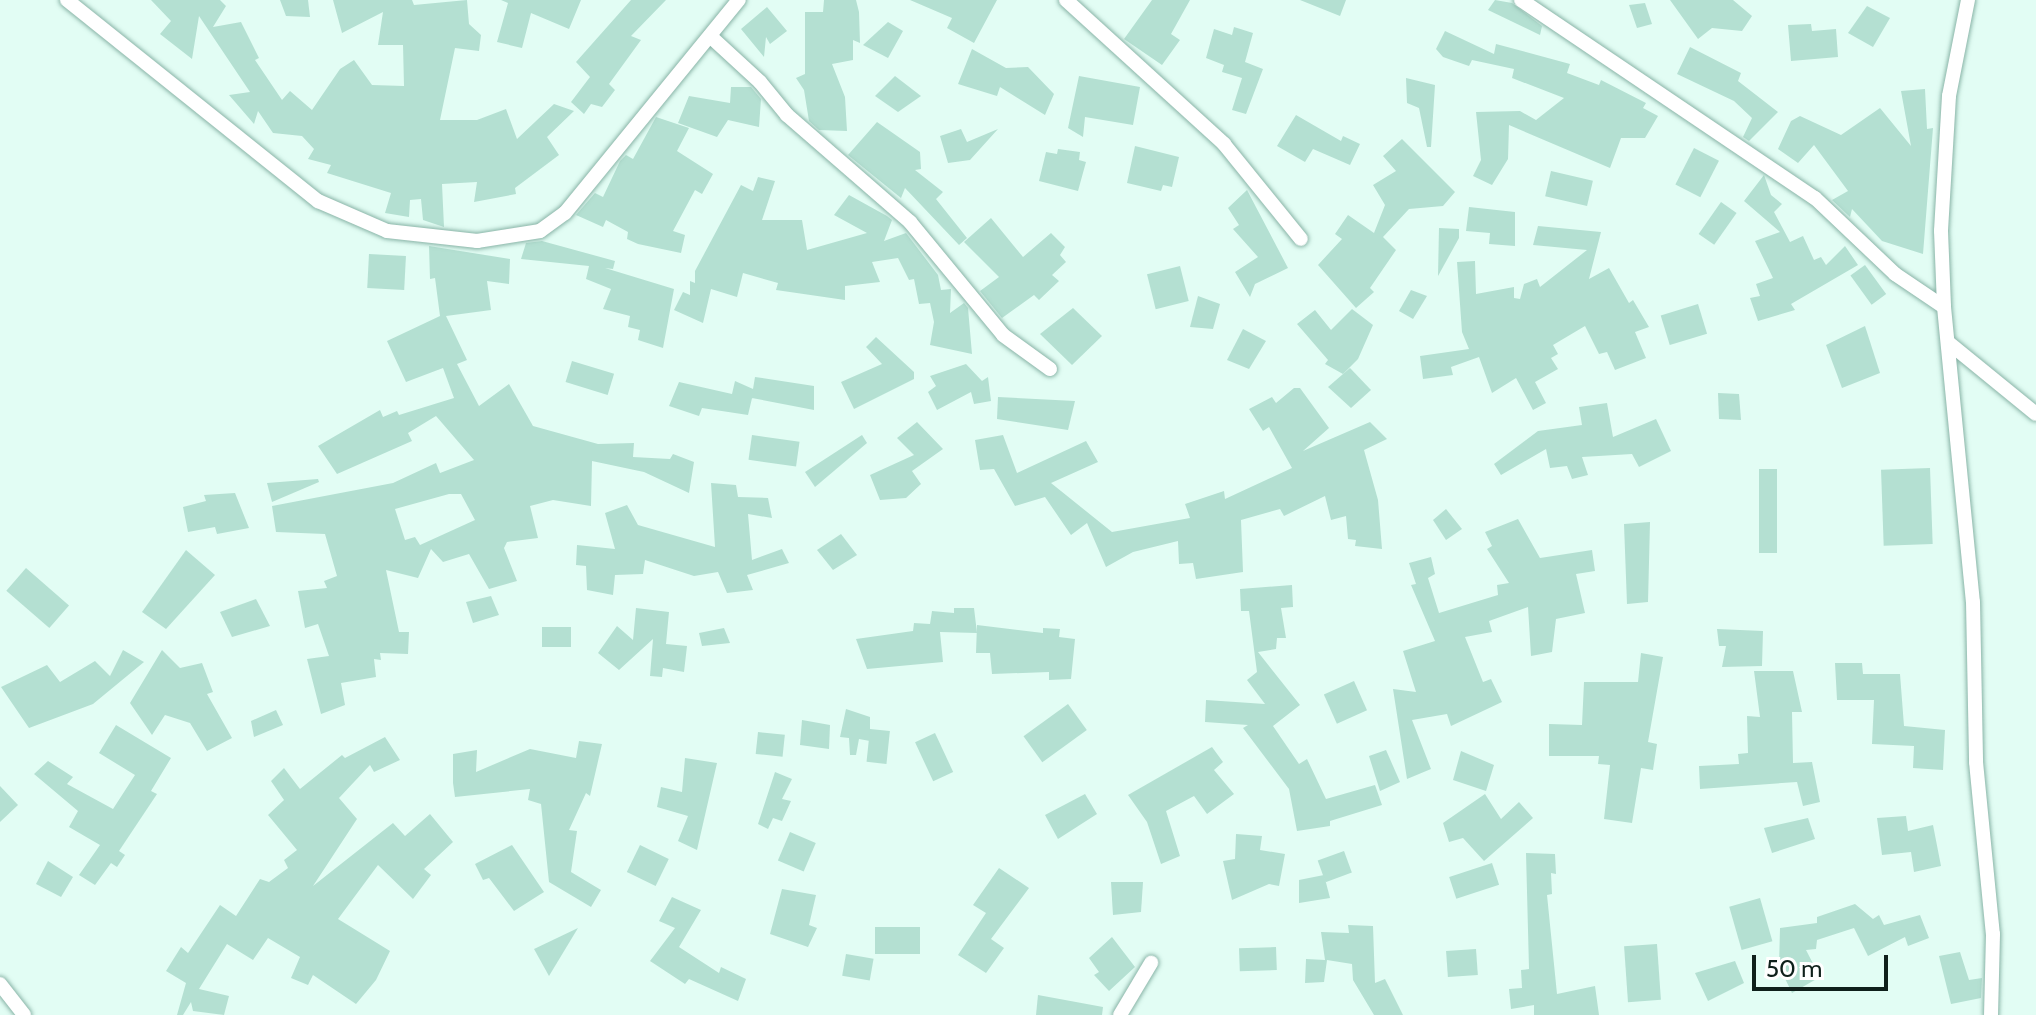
<!DOCTYPE html>
<html>
<head>
<meta charset="utf-8">
<style>
	body { margin:0 }
	#map { position:relative; width:2036px; height:1015px; overflow:hidden; background:#e2fdf4; font-family:Cabin,sans-serif }
	div>[style] { position:absolute }
	.building>* { inset:0; background:#b4e0d2; transform-origin:0 0 }
	.roads { filter:drop-shadow(0 0 2px #89b4a7) drop-shadow(0 0 2px #89b4a7) }
	.street>* { height:14px; margin:-7px; padding:0 7px; transform-origin:7px; border-radius:7px; background:#fff }
	span { translate:-50% -50%; white-space:nowrap; text-align:center; line-height:1.15; -webkit-text-stroke:8px #fff; paint-order:stroke }
	.scale { position:absolute; left:1752px; top:955px; width:136px; height:36px; box-sizing:border-box; border:4px solid #0f201b; border-top:0; padding-left:10px; font-size:24px; line-height:28px; white-space:nowrap; color:#0f201b; -webkit-text-stroke:6px #fff; paint-order:stroke }
</style>
</head>
<body>
<div id="map">
	<div class="building">
		<i style="clip-path:polygon(151px 0,220px 0,226px 6px,213px 27px,241px 22px,259px 58px,255px 60px,282px 100px,290px 91px,312px 110px,340px 69px,354px 60px,372px 85px,404px 86px,403px 45px,378px 45px,383px 12px,342px 33px,333px 0,412px 0,414px 5px,467px 0,469px 24px,481px 35px,479px 51px,455px 48px,440px 120px,477px 120px,506px 109px,517px 139px,554px 104px,574px 111px,547px 137px,559px 155px,515px 188px,516px 194px,474px 202px,477px 182px,442px 184px,444px 227px,423px 220px,421px 199px,410px 200px,409px 217px,385px 213px,391px 193px,327px 173px,331px 165px,308px 159px,314px 149px,302px 136px,273px 133px,258px 111px,254px 124px,229px 95px,250px 92px,199px 16px,192px 59px,160px 34px,171px 21px)"></i>
		<i style="clip-path:polygon(280px 0,308px 0,310px 17px,286px 16px)"></i>
		<i style="clip-path:polygon(501px 0,581px 0,569px 29px,531px 13px,522px 48px,497px 42px,508px 3px)"></i>
		<i style="clip-path:polygon(631px 0,666px 0,631px 36px,641px 40px,609px 84px,615px 90px,602px 107px,591px 104px,584px 114px,571px 102px,590px 77px,576px 62px)"></i>
		<i style="clip-path:polygon(824px 0,856px 0,859px 12px,860px 43px,853px 40px,853px 60px,832px 64px,845px 97px,847px 131px,819px 130px,809px 121px,804px 90px,796px 78px,805px 74px,805px 12px,823px 12px)"></i>
		<i style="clip-path:polygon(910px 0,997px 0,974px 43px,947px 28px,952px 18px)"></i>
		<i style="clip-path:polygon(1152px 0,1190px 0,1171px 34px,1180px 40px,1162px 65px,1124px 39px)"></i>
		<i style="clip-path:polygon(1300px 0,1346px 0,1340px 16px)"></i>
		<i style="clip-path:polygon(1495px 0,1512px 3px,1542px 26px,1540px 35px,1488px 10px)"></i>
		<i style="clip-path:polygon(1670px 0,1733px 0,1752px 16px,1742px 31px,1712px 28px,1698px 39px)"></i>
		<i style="clip-path:polygon(1645px 3px,1652px 24px,1637px 28px,1629px 5px)"></i>
		<i style="clip-path:polygon(1867px 6px,1890px 18px,1873px 47px,1848px 33px)"></i>
		<i style="clip-path:polygon(767px 7px,787px 31px,770px 44px,766px 37px,764px 57px,741px 29px)"></i>
		<i style="clip-path:polygon(888px 22px,903px 31px,888px 58px,863px 45px)"></i>
		<i style="clip-path:polygon(1811px 24px,1812px 31px,1836px 29px,1838px 57px,1791px 61px,1788px 25px)"></i>
		<i style="clip-path:polygon(1234px 27px,1253px 33px,1245px 62px,1263px 69px,1246px 114px,1232px 110px,1242px 78px,1222px 72px,1224px 65px,1206px 58px,1214px 29px,1232px 35px)"></i>
		<i style="clip-path:polygon(1445px 31px,1494px 54px,1496px 44px,1570px 64px,1567px 73px,1599px 85px,1601px 80px,1646px 103px,1643px 108px,1658px 116px,1645px 138px,1621px 138px,1610px 168px,1509px 125px,1508px 159px,1492px 185px,1473px 176px,1481px 160px,1476px 112px,1520px 111px,1536px 120px,1564px 98px,1512px 78px,1514px 69px,1472px 60px,1469px 66px,1443px 57px,1436px 49px)"></i>
		<i style="clip-path:polygon(1690px 47px,1741px 73px,1738px 81px,1778px 112px,1749px 141px,1743px 137px,1752px 118px,1734px 101px,1677px 74px)"></i>
		<i style="clip-path:polygon(972px 49px,1006px 68px,1028px 67px,1054px 94px,1045px 115px,1000px 87px,997px 96px,958px 84px)"></i>
		<i style="clip-path:polygon(895px 76px,921px 96px,898px 112px,875px 96px)"></i>
		<i style="clip-path:polygon(1079px 76px,1140px 87px,1133px 125px,1085px 117px,1083px 137px,1068px 128px)"></i>
		<i style="clip-path:polygon(1406px 78px,1435px 85px,1431px 147px,1427px 147px,1419px 108px,1407px 103px)"></i>
		<i style="clip-path:polygon(731px 87px,751px 87px,761px 99px,759px 127px,728px 120px,717px 137px,678px 123px,689px 96px,730px 103px)"></i>
		<i style="clip-path:polygon(1925px 89px,1927px 129px,1933px 128px,1923px 254px,1882px 241px,1852px 209px,1850px 217px,1832px 200px,1848px 191px,1814px 145px,1798px 163px,1778px 149px,1791px 121px,1800px 116px,1841px 135px,1880px 108px,1911px 146px,1901px 91px)"></i>
		<i style="clip-path:polygon(1296px 115px,1341px 141px,1343px 136px,1360px 144px,1350px 165px,1313px 149px,1305px 162px,1277px 146px)"></i>
		<i style="clip-path:polygon(656px 117px,689px 128px,677px 151px,713px 174px,702px 194px,695px 190px,673px 231px,685px 235px,681px 253px,638px 244px,627px 239px,628px 232px,606px 220px,603px 227px,576px 215px,595px 193px,603px 197px,620px 161px,626px 155px,633px 159px)"></i>
		<i style="clip-path:polygon(877px 122px,920px 152px,921px 169px,915px 170px,943px 192px,936px 199px,967px 238px,959px 245px,905px 188px,901px 198px,848px 155px)"></i>
		<i style="clip-path:polygon(961px 129px,967px 142px,998px 129px,970px 160px,948px 163px,940px 136px)"></i>
		<i style="clip-path:polygon(1402px 139px,1455px 192px,1443px 206px,1409px 209px,1383px 237px,1396px 250px,1370px 288px,1374px 292px,1356px 308px,1318px 265px,1342px 239px,1335px 234px,1348px 215px,1374px 233px,1385px 205px,1373px 185px,1396px 171px,1383px 156px)"></i>
		<i style="clip-path:polygon(1135px 146px,1179px 157px,1172px 187px,1163px 185px,1161px 191px,1127px 183px)"></i>
		<i style="left:1694px;top:148px;width:28px;height:41px;rotate:27deg"></i>
		<i style="clip-path:polygon(1058px 149px,1080px 152px,1079px 160px,1086px 162px,1078px 191px,1039px 181px,1046px 152px,1057px 154px)"></i>
		<i style="left:1551px;top:171px;width:43px;height:26px;rotate:13deg"></i>
		<i style="clip-path:polygon(1764px 175px,1771px 195px,1782px 204px,1774px 212px,1790px 242px,1803px 236px,1814px 260px,1821px 257px,1826px 265px,1845px 246px,1858px 265px,1791px 304px,1795px 310px,1758px 321px,1750px 298px,1760px 296px,1756px 284px,1773px 278px,1755px 241px,1780px 232px,1744px 201px)"></i>
		<i style="clip-path:polygon(758px 177px,775px 181px,762px 220px,802px 220px,807px 250px,867px 233px,834px 215px,849px 195px,887px 216px,892px 220px,884px 241px,906px 233px,938px 275px,941px 290px,951px 289px,950px 313px,964px 303px,968px 308px,972px 354px,930px 345px,934px 322px,930px 303px,919px 304px,914px 279px,909px 280px,898px 258px,872px 262px,880px 282px,845px 286px,845px 300px,776px 290px,778px 283px,743px 273px,737px 297px,711px 289px,703px 323px,674px 310px,683px 292px,690px 295px,690px 281px,695px 283px,695px 271px,741px 185px,753px 191px)"></i>
		<i style="clip-path:polygon(1247px 190px,1288px 268px,1255px 284px,1250px 297px,1235px 272px,1258px 257px,1233px 229px,1239px 225px,1228px 208px)"></i>
		<i style="left:1721px;top:202px;width:19px;height:39px;rotate:35deg"></i>
		<i style="clip-path:polygon(1469px 207px,1515px 212px,1515px 246px,1489px 244px,1490px 233px,1466px 231px)"></i>
		<i style="clip-path:polygon(991px 218px,1023px 257px,1051px 233px,1065px 247px,1060px 255px,1066px 262px,1052px 275px,1059px 281px,1039px 300px,1034px 295px,1002px 318px,980px 291px,999px 277px,964px 242px)"></i>
		<i style="clip-path:polygon(1538px 226px,1601px 232px,1589px 279px,1609px 268px,1629px 303px,1633px 300px,1649px 327px,1635px 332px,1646px 358px,1615px 370px,1607px 352px,1599px 354px,1585px 326px,1553px 345px,1558px 354px,1551px 358px,1558px 369px,1535px 382px,1546px 403px,1533px 410px,1516px 378px,1492px 393px,1479px 357px,1451px 367px,1453px 375px,1423px 379px,1420px 356px,1469px 349px,1462px 332px,1457px 262px,1475px 261px,1476px 294px,1514px 287px,1514px 298px,1520px 299px,1524px 284px,1537px 279px,1540px 287px,1587px 250px,1533px 245px)"></i>
		<i style="clip-path:polygon(1439px 228px,1459px 229px,1459px 238px,1438px 276px)"></i>
		<i style="clip-path:polygon(542px 241px,615px 261px,613px 269px,605px 268px,674px 289px,663px 348px,638px 340px,640px 330px,628px 327px,630px 316px,603px 309px,611px 289px,586px 279px,589px 266px,521px 259px,526px 243px)"></i>
		<i style="clip-path:polygon(evenodd,429px 246px,510px 259px,509px 284px,487px 281px,491px 310px,446px 316px,467px 360px,457px 364px,479px 406px,509px 384px,533px 426px,598px 444px,634px 443px,633px 457px,670px 459px,673px 454px,694px 462px,689px 493px,644px 472px,592px 461px,591px 506px,553px 500px,530px 506px,538px 538px,507px 542px,504px 548px,517px 581px,489px 589px,469px 554px,443px 562px,431px 549px,418px 578px,386px 570px,399px 632px,409px 632px,408px 654px,380px 653px,381px 660px,374px 659px,376px 677px,341px 683px,345px 705px,321px 714px,307px 659px,329px 656px,318px 624px,305px 628px,298px 591px,327px 588px,324px 581px,337px 576px,325px 534px,276px 532px,272px 506px,393px 483px,436px 463px,440px 473px,474px 460px,436px 416px,408px 433px,412px 441px,337px 474px,318px 446px,380px 410px,383px 417px,397px 411px,399px 415px,454px 398px,443px 368px,406px 382px,387px 341px,440px 316px,435px 278px,430px 279px,429px 246px,449px 494px,461px 494px,475px 520px,420px 545px,415px 537px,405px 540px,395px 509px,449px 494px)"></i>
		<i style="left:369px;top:254px;width:37px;height:34px;rotate:3deg"></i>
		<i style="left:1865px;top:265px;width:36px;height:18px;rotate:54deg"></i>
		<i style="left:1180px;top:266px;width:36px;height:34px;rotate:76deg"></i>
		<i style="clip-path:polygon(1411px 290px,1427px 296px,1413px 319px,1399px 311px)"></i>
		<i style="clip-path:polygon(1198px 296px,1220px 304px,1213px 329px,1190px 327px)"></i>
		<i style="left:1698px;top:304px;width:31px;height:39px;rotate:73deg"></i>
		<i style="clip-path:polygon(1073px 308px,1102px 336px,1072px 365px,1040px 334px)"></i>
		<i style="clip-path:polygon(1352px 309px,1373px 325px,1358px 359px,1343px 374px,1325px 364px,1328px 360px,1297px 324px,1315px 310px,1331px 330px)"></i>
		<i style="clip-path:polygon(1865px 326px,1880px 373px,1842px 388px,1826px 345px)"></i>
		<i style="clip-path:polygon(1243px 329px,1266px 341px,1249px 369px,1227px 360px)"></i>
		<i style="clip-path:polygon(876px 337px,914px 372px,914px 379px,854px 409px,841px 382px,882px 364px,866px 347px)"></i>
		<i style="left:572px;top:361px;width:44px;height:22px;rotate:17deg"></i>
		<i style="clip-path:polygon(966px 364px,982px 381px,988px 377px,991px 401px,974px 404px,971px 392px,937px 410px,928px 392px,936px 386px,930px 376px)"></i>
		<i style="clip-path:polygon(1350px 368px,1371px 390px,1351px 408px,1328px 387px)"></i>
		<i style="clip-path:polygon(755px 377px,814px 386px,814px 410px,752px 398px,753px 394px,748px 415px,702px 408px,699px 416px,669px 406px,679px 382px,732px 394px,735px 381px,753px 389px)"></i>
		<i style="clip-path:polygon(1294px 388px,1300px 388px,1329px 428px,1303px 451px,1370px 422px,1387px 439px,1364px 450px,1378px 500px,1382px 549px,1355px 546px,1356px 540px,1348px 539px,1346px 516px,1331px 520px,1325px 496px,1284px 516px,1280px 509px,1241px 520px,1243px 572px,1196px 579px,1193px 563px,1179px 564px,1178px 541px,1133px 552px,1106px 567px,1087px 523px,1071px 535px,1045px 497px,1015px 506px,994px 469px,980px 470px,975px 440px,1003px 435px,1017px 473px,1086px 441px,1098px 462px,1051px 483px,1112px 532px,1190px 518px,1185px 504px,1224px 491px,1225px 499px,1292px 468px,1269px 427px,1263px 431px,1249px 409px,1272px 397px,1276px 403px)"></i>
		<i style="clip-path:polygon(1718px 393px,1739px 394px,1741px 420px,1719px 419px)"></i>
		<i style="clip-path:polygon(998px 397px,1075px 401px,1068px 430px,997px 419px)"></i>
		<i style="clip-path:polygon(1607px 403px,1613px 437px,1656px 419px,1671px 451px,1639px 467px,1632px 454px,1582px 457px,1588px 475px,1572px 479px,1567px 466px,1550px 468px,1546px 449px,1501px 475px,1494px 464px,1538px 431px,1582px 425px,1579px 407px)"></i>
		<i style="clip-path:polygon(917px 422px,943px 449px,912px 471px,921px 484px,906px 498px,880px 500px,870px 475px,914px 455px,897px 438px)"></i>
		<i style="left:752px;top:435px;width:48px;height:25px;rotate:8deg"></i>
		<i style="clip-path:polygon(862px 435px,867px 443px,815px 487px,805px 472px)"></i>
		<i style="left:1930px;top:468px;width:76px;height:49px;rotate:88deg"></i>
		<i style="left:1759px;top:469px;width:18px;height:84px"></i>
		<i style="clip-path:polygon(318px 479px,319px 482px,272px 502px,267px 483px)"></i>
		<i style="clip-path:polygon(711px 483px,736px 485px,738px 497px,768px 498px,772px 518px,748px 514px,752px 560px,782px 549px,789px 563px,747px 575px,753px 590px,727px 593px,718px 572px,694px 576px,645px 560px,643px 574px,615px 575px,613px 595px,587px 590px,586px 566px,576px 565px,577px 545px,615px 549px,605px 513px,627px 505px,638px 525px,715px 547px)"></i>
		<i style="clip-path:polygon(235px 493px,249px 528px,217px 534px,215px 527px,188px 532px,183px 507px,206px 501px,204px 495px)"></i>
		<i style="clip-path:polygon(1446px 509px,1462px 529px,1446px 540px,1433px 520px)"></i>
		<i style="clip-path:polygon(1518px 519px,1540px 558px,1592px 550px,1595px 571px,1576px 574px,1585px 613px,1556px 619px,1552px 652px,1531px 656px,1528px 607px,1489px 621px,1492px 632px,1465px 637px,1483px 682px,1491px 679px,1502px 702px,1451px 726px,1447px 714px,1412px 720px,1431px 769px,1407px 779px,1393px 689px,1416px 692px,1403px 651px,1435px 641px,1411px 585px,1416px 584px,1409px 563px,1431px 557px,1435px 574px,1428px 578px,1439px 613px,1498px 595px,1497px 585px,1509px 583px,1487px 549px,1492px 546px,1485px 532px)"></i>
		<i style="clip-path:polygon(1650px 522px,1648px 602px,1627px 604px,1624px 524px)"></i>
		<i style="clip-path:polygon(841px 534px,857px 555px,833px 570px,817px 550px)"></i>
		<i style="clip-path:polygon(186px 550px,215px 575px,166px 629px,142px 612px)"></i>
		<i style="left:26px;top:568px;width:57px;height:30px;rotate:41deg"></i>
		<i style="clip-path:polygon(1292px 585px,1293px 607px,1281px 608px,1286px 638px,1277px 638px,1276px 649px,1258px 652px,1300px 705px,1273px 726px,1299px 764px,1307px 759px,1326px 799px,1375px 785px,1382px 805px,1330px 821px,1330px 826px,1297px 831px,1289px 789px,1243px 728px,1248px 725px,1205px 722px,1206px 700px,1265px 704px,1247px 680px,1257px 672px,1249px 611px,1241px 611px,1240px 589px)"></i>
		<i style="clip-path:polygon(491px 596px,499px 615px,473px 623px,466px 602px)"></i>
		<i style="clip-path:polygon(256px 599px,270px 626px,232px 637px,220px 612px)"></i>
		<i style="clip-path:polygon(636px 608px,669px 612px,666px 644px,687px 646px,684px 672px,663px 668px,662px 677px,650px 676px,653px 639px,619px 670px,598px 653px,617px 626px,633px 640px)"></i>
		<i style="clip-path:polygon(954px 608px,974px 608px,977px 633px,940px 632px,943px 662px,867px 669px,856px 639px,913px 631px,914px 623px,930px 624px,932px 611px,954px 613px)"></i>
		<i style="clip-path:polygon(977px 625px,1043px 633px,1043px 628px,1060px 629px,1059px 637px,1075px 639px,1071px 679px,1049px 680px,1049px 672px,992px 674px,990px 653px,976px 653px)"></i>
		<i style="left:542px;top:627px;width:29px;height:20px"></i>
		<i style="clip-path:polygon(724px 628px,730px 643px,702px 646px,699px 633px)"></i>
		<i style="clip-path:polygon(1717px 629px,1763px 631px,1762px 666px,1722px 667px,1726px 646px,1719px 646px)"></i>
		<i style="clip-path:polygon(123px 650px,144px 662px,93px 704px,29px 728px,1px 687px,47px 665px,60px 682px,95px 661px,110px 676px)"></i>
		<i style="clip-path:polygon(162px 650px,180px 668px,202px 663px,213px 692px,207px 694px,232px 738px,207px 751px,190px 723px,165px 715px,152px 735px,130px 703px)"></i>
		<i style="clip-path:polygon(1641px 653px,1663px 657px,1648px 742px,1657px 744px,1653px 770px,1641px 768px,1632px 823px,1604px 819px,1610px 765px,1598px 764px,1599px 756px,1549px 756px,1549px 724px,1582px 725px,1584px 682px,1638px 682px)"></i>
		<i style="clip-path:polygon(1835px 663px,1862px 663px,1863px 674px,1900px 674px,1904px 726px,1945px 730px,1943px 770px,1913px 768px,1914px 746px,1872px 744px,1874px 700px,1837px 700px)"></i>
		<i style="clip-path:polygon(1754px 671px,1793px 671px,1802px 712px,1792px 712px,1793px 763px,1812px 762px,1820px 802px,1803px 806px,1797px 782px,1700px 789px,1699px 766px,1739px 764px,1738px 754px,1748px 753px,1747px 716px,1760px 717px)"></i>
		<i style="left:1354px;top:681px;width:32px;height:33px;rotate:66deg"></i>
		<i style="left:1068px;top:704px;width:32px;height:55px;rotate:54deg"></i>
		<i style="clip-path:polygon(846px 709px,870px 717px,870px 741px,859px 739px,856px 755px,850px 755px,849px 738px,840px 737px)"></i>
		<i style="clip-path:polygon(276px 710px,283px 725px,254px 737px,251px 721px)"></i>
		<i style="clip-path:polygon(802px 720px,830px 725px,829px 749px,800px 745px)"></i>
		<i style="clip-path:polygon(116px 725px,171px 758px,151px 791px,157px 794px,119px 851px,125px 855px,117px 867px,111px 863px,95px 885px,79px 875px,100px 845px,69px 827px,78px 811px,34px 774px,48px 761px,73px 777px,67px 784px,113px 809px,135px 775px,99px 753px)"></i>
		<i style="left:870px;top:729px;width:20px;height:33px;rotate:6deg"></i>
		<i style="left:758px;top:732px;width:27px;height:22px;rotate:6deg"></i>
		<i style="left:935px;top:733px;width:43px;height:22px;rotate:65deg"></i>
		<i style="clip-path:polygon(385px 737px,400px 760px,374px 772px,370px 765px,339px 798px,357px 819px,313px 886px,393px 823px,405px 836px,430px 814px,453px 842px,424px 869px,431px 875px,413px 899px,378px 865px,338px 919px,390px 951px,376px 980px,356px 1004px,313px 975px,308px 985px,291px 978px,300px 957px,268px 938px,253px 960px,227px 944px,199px 989px,229px 996px,224px 1015px,193px 1011px,191px 1002px,183px 1015px,177px 1015px,186px 983px,166px 971px,181px 947px,188px 953px,220px 905px,236px 916px,260px 879px,269px 882px,288px 868px,284px 860px,297px 850px,268px 815px,284px 800px,271px 781px,284px 768px,300px 789px,342px 755px,345px 758px)"></i>
		<i style="clip-path:polygon(579px 741px,602px 744px,590px 796px,586px 793px,569px 830px,577px 831px,571px 872px,601px 890px,591px 907px,549px 882px,541px 804px,528px 800px,530px 789px,455px 797px,453px 783px,453px 754px,477px 750px,476px 772px,530px 749px,576px 758px)"></i>
		<i style="clip-path:polygon(1212px 747px,1223px 762px,1214px 770px,1234px 794px,1207px 814px,1194px 796px,1166px 811px,1180px 856px,1161px 864px,1147px 822px,1128px 795px)"></i>
		<i style="clip-path:polygon(1386px 750px,1400px 782px,1380px 791px,1369px 756px)"></i>
		<i style="clip-path:polygon(1461px 751px,1494px 765px,1486px 791px,1453px 780px)"></i>
		<i style="clip-path:polygon(685px 758px,717px 763px,697px 850px,678px 841px,688px 816px,657px 807px,661px 787px,682px 792px)"></i>
		<i style="clip-path:polygon(775px 772px,792px 779px,782px 799px,791px 801px,782px 821px,773px 818px,768px 829px,758px 824px)"></i>
		<i style="clip-path:polygon(0 786px,18px 805px,0 822px)"></i>
		<i style="clip-path:polygon(1085px 794px,1097px 814px,1058px 839px,1045px 815px)"></i>
		<i style="clip-path:polygon(1485px 794px,1501px 819px,1519px 802px,1533px 818px,1484px 861px,1463px 838px,1449px 842px,1443px 823px)"></i>
		<i style="clip-path:polygon(1906px 816px,1908px 831px,1933px 825px,1941px 866px,1914px 872px,1911px 852px,1882px 855px,1877px 818px)"></i>
		<i style="clip-path:polygon(1808px 818px,1815px 839px,1772px 853px,1764px 828px)"></i>
		<i style="left:790px;top:832px;width:28px;height:31px;rotate:23deg"></i>
		<i style="clip-path:polygon(1236px 834px,1262px 836px,1260px 850px,1285px 854px,1279px 886px,1269px 884px,1232px 900px,1223px 861px,1235px 859px)"></i>
		<i style="clip-path:polygon(512px 845px,544px 892px,514px 911px,489px 878px,483px 880px,475px 864px)"></i>
		<i style="left:640px;top:845px;width:32px;height:30px;rotate:26deg"></i>
		<i style="left:1344px;top:851px;width:23px;height:28px;rotate:70deg"></i>
		<i style="clip-path:polygon(1526px 853px,1555px 854px,1556px 874px,1551px 873px,1552px 894px,1547px 895px,1557px 994px,1595px 986px,1599px 1015px,1534px 1015px,1534px 1005px,1511px 1009px,1509px 989px,1522px 988px,1521px 970px,1529px 969px)"></i>
		<i style="clip-path:polygon(48px 861px,73px 877px,61px 897px,36px 884px)"></i>
		<i style="left:1492px;top:863px;width:23px;height:45px;rotate:72deg"></i>
		<i style="clip-path:polygon(999px 868px,1029px 888px,991px 939px,1004px 948px,986px 973px,958px 955px,986px 913px,973px 905px)"></i>
		<i style="clip-path:polygon(1324px 875px,1330px 898px,1299px 903px,1299px 880px)"></i>
		<i style="clip-path:polygon(1111px 882px,1143px 882px,1141px 912px,1113px 915px)"></i>
		<i style="clip-path:polygon(782px 889px,816px 895px,809px 925px,817px 928px,808px 947px,770px 934px)"></i>
		<i style="clip-path:polygon(672px 897px,701px 910px,679px 947px,719px 973px,721px 967px,746px 979px,738px 1001px,689px 979px,685px 984px,650px 961px,675px 928px,659px 921px)"></i>
		<i style="left:1760px;top:898px;width:45px;height:32px;rotate:74deg"></i>
		<i style="clip-path:polygon(1855px 904px,1873px 919px,1879px 915px,1884px 925px,1920px 915px,1929px 938px,1908px 946px,1905px 937px,1868px 956px,1854px 928px,1817px 940px,1816px 949px,1806px 950px,1820px 977px,1792px 993px,1779px 966px,1780px 928px,1817px 923px,1817px 917px)"></i>
		<i style="clip-path:polygon(1348px 925px,1373px 926px,1375px 983px,1385px 979px,1403px 1015px,1374px 1015px,1353px 980px,1352px 964px,1327px 960px,1324px 982px,1305px 983px,1306px 959px,1325px 960px,1321px 932px,1349px 933px)"></i>
		<i style="left:920px;top:927px;width:27px;height:45px;rotate:90deg"></i>
		<i style="clip-path:polygon(578px 928px,549px 976px,534px 949px)"></i>
		<i style="clip-path:polygon(1112px 937px,1135px 967px,1109px 991px,1094px 975px,1099px 972px,1089px 958px)"></i>
		<i style="left:1657px;top:944px;width:56px;height:33px;rotate:86deg"></i>
		<i style="left:1276px;top:947px;width:23px;height:37px;rotate:88deg"></i>
		<i style="left:1476px;top:949px;width:26px;height:30px;rotate:86deg"></i>
		<i style="clip-path:polygon(1960px 952px,1969px 980px,1982px 978px,1981px 998px,1951px 1004px,1939px 956px)"></i>
		<i style="left:846px;top:954px;width:28px;height:22px;rotate:10deg"></i>
		<i style="clip-path:polygon(1735px 961px,1744px 983px,1708px 1001px,1695px 973px)"></i>
		<i style="clip-path:polygon(1038px 995px,1103px 1007px,1102px 1015px,1036px 1015px)"></i>
	</div>
	<div class="roads">
		<div class="street">
			<i style="left:67px;top:0;width:322px;rotate:38.7deg"></i>
			<i style="left:318px;top:201px;width:75px;rotate:23.5deg"></i>
			<i style="left:387px;top:231px;width:91px;rotate:6.3deg"></i>
			<i style="left:477px;top:241px;width:64px;rotate:-9deg"></i>
			<i style="left:540px;top:231px;width:31px;rotate:-36deg"></i>
			<i style="left:565px;top:213px;width:275px;rotate:-50.8deg"></i>
			<i style="left:1066px;top:0;width:214px;rotate:42.3deg"></i>
			<i style="left:1224px;top:144px;width:122px;rotate:51deg"></i>
			<i style="left:1521px;top:0;width:354px;rotate:34deg"></i>
			<i style="left:1815px;top:198px;width:110px;rotate:43.5deg"></i>
			<i style="left:1895px;top:274px;width:59px;rotate:34deg"></i>
			<i style="left:1968px;top:0;width:98px;rotate:101.2deg"></i>
			<i style="left:1949px;top:96px;width:135px;rotate:93.4deg"></i>
			<i style="left:1941px;top:231px;width:76px;rotate:87.7deg"></i>
			<i style="left:1944px;top:307px;width:296px;rotate:84.4deg"></i>
			<i style="left:1973px;top:602px;width:160px;rotate:88.9deg"></i>
			<i style="left:1976px;top:762px;width:173px;rotate:84.4deg"></i>
			<i style="left:1993px;top:934px;width:81px;rotate:91.4deg"></i>
			<i style="left:710px;top:36px;width:68px;rotate:42.6deg"></i>
			<i style="left:760px;top:82px;width:43px;rotate:50.7deg"></i>
			<i style="left:787px;top:115px;width:163px;rotate:41deg"></i>
			<i style="left:910px;top:222px;width:146px;rotate:50.5deg"></i>
			<i style="left:1003px;top:335px;width:58px;rotate:35.9deg"></i>
			<i style="left:1949px;top:343px;width:112px;rotate:39.2deg"></i>
			<i style="left:0;top:984px;width:39px;rotate:52deg"></i>
			<i style="left:1120px;top:1015px;width:61px;rotate:-59.2deg"></i>
		</div>
	</div>
	<div class="scale">50 m</div>
</div>
</body>
</html>
